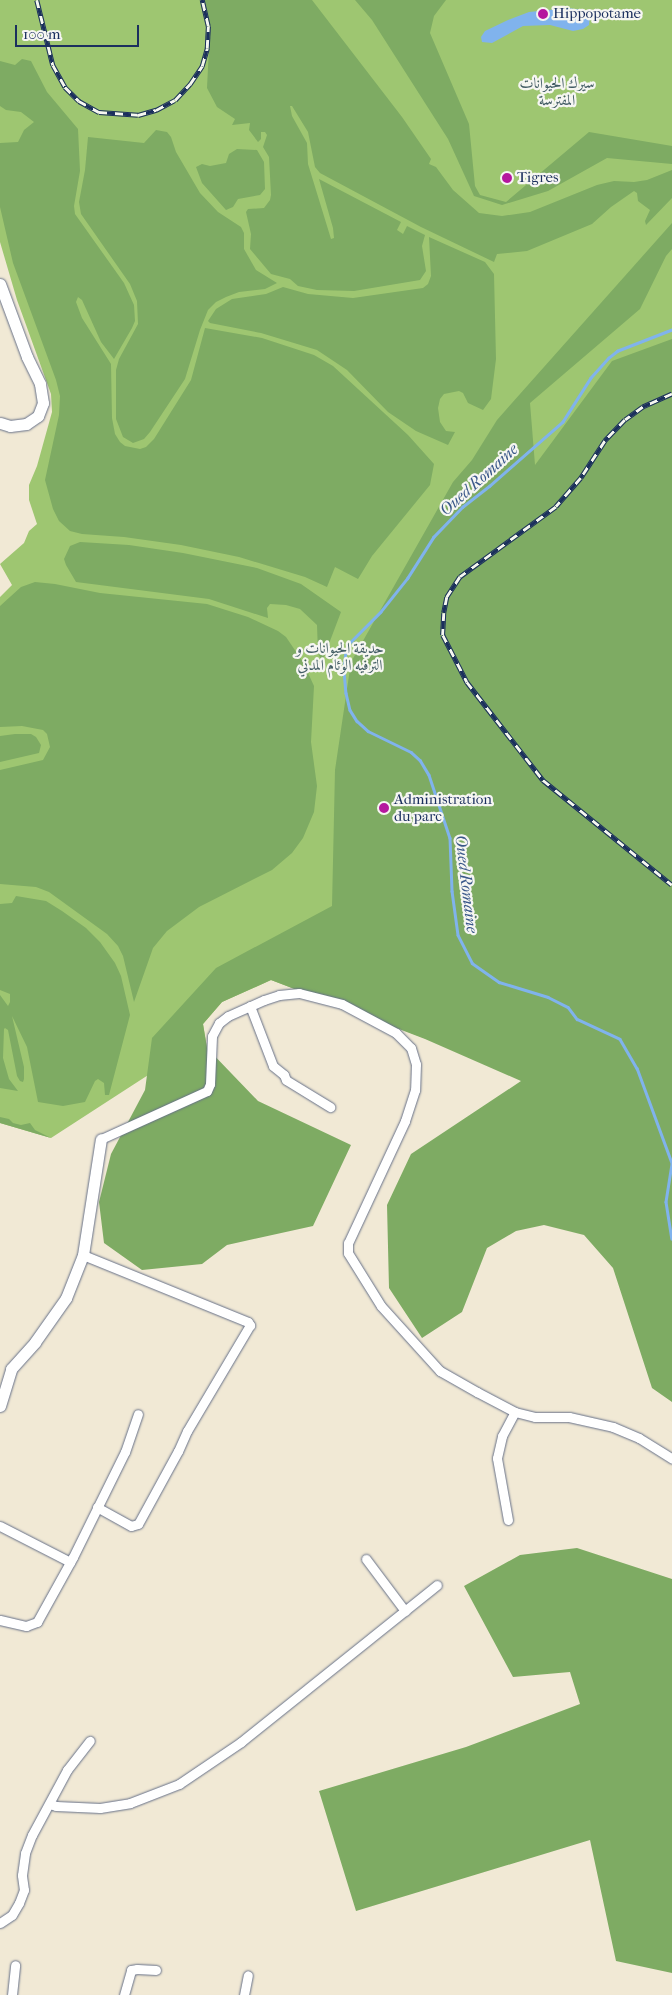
<!DOCTYPE html>
<html>
<head>
<meta charset="utf-8">
<style>
	body { margin:0 }
	#map { position:relative; width:672px; height:1995px; overflow:hidden; background:#f1e9d5; font-family:"IM FELL French Canon",Amiri,serif }
	div>[style] { position:absolute }
	.green>* { inset:0; background:#9ec671 }
	.forest>* { inset:0; background:#7eab63 }
	.water>* { inset:0; background:#80b3ed }
	.stream>* { height:2.5px; margin:-1.25px; padding:0 1.25px; transform-origin:1.25px; border-radius:1.25px; background:#80b3ed }
	.roads { filter:drop-shadow(0 0 1px #667088) drop-shadow(0 0 1px #667088) }
	.minor>* { height:9px; margin:-4.5px; padding:0 4.5px; transform-origin:4.5px; border-radius:4.5px; background:#fff }
	.tertiary>* { height:11px; margin:-5.5px; padding:0 5.5px; transform-origin:5.5px; border-radius:5.5px; background:#fff }
	.rail>* { height:4.5px; margin-top:-2.25px; transform-origin:0; background:repeating-linear-gradient(90deg,#f6f6f2 0 8px,#1b2f5e 0 16px); box-sizing:border-box; border-block:1px solid #1b2f5e }
	.dots>* { width:14px; height:14px; translate:-50% -50%; box-sizing:border-box; border:2px solid #f6f6f2; border-radius:50% }
	span { translate:-50% -50%; white-space:nowrap; text-align:center; line-height:1.15; -webkit-text-stroke:4.5px #f6f6f2; paint-order:stroke }
	.poi-label { font-size:15px; color:#1b2f5e }
	.left { translate:0 -50%; text-align:left }
	.park-label { font-size:15px; color:#425c64 }
	.water-label { font-size:16px; color:#395789; font-style:italic }
	.scale { position:absolute; left:15px; top:25px; width:124px; height:22px; box-sizing:border-box; border:2px solid #1b2f5e; border-top:0; padding-left:6px; font-size:15px; line-height:18px; white-space:nowrap; color:#1b2f5e; -webkit-text-stroke:4px #f6f6f2; paint-order:stroke }
</style>
</head>
<body>
<div id="map">
	<div class="green">
		<i style="clip-path:polygon(0 0,672px 0,672px 1255px,558px 1106px,503px 1068px,271px 980px,222px 1002px,203px 1024px,207px 1048px,176px 1057px,51px 1138px,0 1123px,0 597px,12px 585px,0 564px,24px 543px,29px 531px,37px 524px,29px 500px,29px 485px,37px 466px,52px 412px,51px 394px,17px 300px,0 242px)"></i>
	</div>
	<div class="forest">
		<i style="clip-path:polygon(202px 0,312px 0,402px 117px,431px 159px,429px 164px,436px 167px,453px 190px,479px 213px,502px 216px,530px 212px,597px 185px,614px 181px,634px 182px,647px 180px,672px 170px,672px 198px,646px 225px,645px 221px,650px 210px,638px 201px,637px 193px,634px 191px,611px 207px,592px 224px,527px 251px,497px 254px,494px 262px,421px 227px,320px 173px,315px 167px,308px 132px,292px 106px,290px 106px,292px 116px,307px 143px,308px 164px,331px 239px,334px 238px,333px 228px,319px 179px,401px 222px,397px 230px,403px 234px,407px 226px,425px 235px,422px 246px,426px 271px,420px 280px,354px 291px,317px 290px,298px 286px,290px 279px,271px 274px,250px 249px,251px 234px,246px 212px,248px 209px,264px 208px,270px 200px,271px 195px,269px 157px,263px 147px,267px 135px,265px 132px,261px 132px,261px 139px,258px 142px,249px 130px,250px 123px,232px 125px,235px 119px,217px 107px,207px 88px,210px 27px)"></i>
		<i style="clip-path:polygon(355px 0,446px 0,434px 16px,430px 33px,469px 124px,475px 186px,480px 195px,506px 202px,589px 132px,672px 146px,672px 164px,607px 158px,548px 191px,502px 205px,474px 196px,448px 139px,372px 20px)"></i>
		<i style="clip-path:polygon(22px 59px,31px 61px,47px 92px,78px 129px,80px 171px,74px 206px,75px 214px,124px 283px,134px 305px,135px 321px,132px 328px,114px 359px,101px 342px,82px 300px,78px 297px,76px 302px,82px 318px,111px 364px,112px 418px,115px 434px,120px 442px,125px 446px,140px 449px,146px 447px,154px 439px,191px 380px,205px 328px,262px 338px,314px 355px,333px 366px,408px 435px,434px 464px,430px 485px,372px 556px,358px 579px,335px 567px,327px 587px,305px 577px,239px 557px,181px 545px,124px 537px,82px 534px,70px 531px,59px 521px,53px 509px,45px 480px,59px 415px,60px 396px,56px 380px,13px 263px,0 207px,0 143px,18px 142px,24px 130px,34px 122px,21px 112px,6px 110px,0 106px,0 61px,15px 65px)"></i>
		<i style="clip-path:polygon(156px 130px,167px 132px,171px 137px,176px 152px,200px 193px,218px 212px,241px 227px,244px 233px,244px 249px,256px 270px,277px 283px,265px 289px,239px 292px,226px 297px,216px 302px,208px 310px,200px 330px,185px 379px,150px 432px,144px 439px,133px 443px,123px 437px,116px 419px,116px 370px,119px 359px,138px 324px,137px 301px,130px 284px,81px 214px,79px 202px,85px 170px,88px 137px,144px 143px)"></i>
		<i style="clip-path:polygon(237px 149px,257px 150px,264px 162px,265px 189px,260px 195px,238px 199px,233px 207px,226px 210px,202px 183px,196px 167px,202px 164px,210px 166px,226px 163px,229px 154px)"></i>
		<i style="clip-path:polygon(672px 223px,672px 249px,666px 256px,640px 309px,530px 403px,535px 465px,612px 361px,672px 339px,672px 1402px,652px 1388px,613px 1268px,584px 1235px,544px 1225px,516px 1231px,487px 1248px,462px 1312px,422px 1338px,389px 1288px,387px 1205px,411px 1154px,521px 1081px,425px 1039px,271px 980px,222px 1002px,203px 1024px,207px 1048px,258px 1101px,351px 1145px,313px 1226px,227px 1245px,202px 1264px,142px 1270px,104px 1243px,99px 1202px,111px 1154px,145px 1090px,152px 1038px,216px 968px,332px 906px,335px 770px,351px 662px,453px 482px,472px 460px,497px 420px)"></i>
		<i style="clip-path:polygon(429px 237px,485px 262px,494px 274px,496px 359px,491px 399px,483px 410px,468px 403px,463px 393px,459px 391px,444px 394px,440px 399px,438px 408px,440px 422px,446px 431px,455px 432px,448px 445px,416px 431px,388px 412px,347px 370px,317px 350px,261px 333px,210px 323px,208px 321px,216px 309px,232px 299px,266px 294px,283px 287px,308px 294px,353px 298px,423px 288px,428px 284px,431px 276px)"></i>
		<i style="clip-path:polygon(80px 542px,129px 545px,183px 553px,257px 568px,301px 584px,341px 612px,322px 662px,318px 653px,317px 625px,300px 609px,286px 605px,270px 604px,267px 608px,268px 618px,209px 599px,76px 582px,66px 565px,64px 559px,70px 546px)"></i>
		<i style="clip-path:polygon(35px 582px,55px 584px,100px 593px,207px 604px,248px 617px,278px 631px,286px 637px,303px 662px,314px 686px,311px 742px,317px 786px,314px 812px,303px 838px,292px 853px,272px 870px,199px 907px,167px 931px,153px 948px,134px 1002px,123px 956px,118px 946px,107px 934px,49px 892px,36px 887px,0 884px,0 770px,43px 760px,50px 747px,47px 734px,43px 730px,22px 726px,0 727px,0 606px,21px 587px)"></i>
		<i style="clip-path:polygon(15px 734px,31px 734px,36px 737px,41px 745px,39px 753px,0 762px,0 736px)"></i>
		<i style="clip-path:polygon(16px 896px,46px 901px,62px 911px,86px 928px,100px 942px,115px 963px,121px 976px,130px 1015px,109px 1095px,105px 1095px,104px 1083px,98px 1079px,95px 1081px,85px 1102px,63px 1106px,38px 1102px,27px 1047px,12px 1016px,24px 1067px,24px 1079px,23px 1082px,20px 1081px,17px 1076px,8px 1030px,5px 1028px,4px 1029px,3px 1058px,9px 1079px,18px 1091px,0 1088px,0 995px,8px 1006px,10px 1002px,10px 994px,0 990px,0 904px,12px 903px)"></i>
		<i style="clip-path:polygon(0 1117px,9px 1119px,13px 1123px,21px 1125px,30px 1123px,35px 1130px,51px 1138px,0 1123px)"></i>
		<i style="clip-path:polygon(577px 1548px,672px 1579px,672px 1973px,616px 1961px,590px 1840px,356px 1911px,319px 1791px,466px 1747px,580px 1704px,570px 1672px,513px 1677px,464px 1586px,520px 1555px)"></i>
	</div>
	<div class="water">
		<i style="clip-path:polygon(568px 8px,582px 10px,590px 15px,589px 25px,583px 29px,573px 31px,550px 25px,523px 26px,492px 43px,482px 42px,481px 37px,485px 31px,508px 20px,529px 12px)"></i>
	</div>
	<div class="stream">
		<i style="left:672px;top:330px;width:58px;rotate:158.7deg"></i>
		<i style="left:618px;top:351px;width:11px;rotate:142deg"></i>
		<i style="left:609px;top:358px;width:27px;rotate:132deg"></i>
		<i style="left:591px;top:378px;width:52px;rotate:122.5deg"></i>
		<i style="left:563px;top:422px;width:97px;rotate:138.8deg"></i>
		<i style="left:490px;top:486px;width:34px;rotate:142deg"></i>
		<i style="left:463px;top:507px;width:42px;rotate:134deg"></i>
		<i style="left:434px;top:537px;width:49px;rotate:122.4deg"></i>
		<i style="left:408px;top:578px;width:43px;rotate:128.5deg"></i>
		<i style="left:381px;top:612px;width:45px;rotate:135deg"></i>
		<i style="left:349px;top:644px;width:8px;rotate:113deg"></i>
		<i style="left:346px;top:651px;width:20px;rotate:96deg"></i>
		<i style="left:344px;top:671px;width:22px;rotate:85deg"></i>
		<i style="left:346px;top:693px;width:17px;rotate:77deg"></i>
		<i style="left:350px;top:710px;width:13px;rotate:58deg"></i>
		<i style="left:357px;top:721px;width:15px;rotate:42deg"></i>
		<i style="left:368px;top:731px;width:48px;rotate:26deg"></i>
		<i style="left:411px;top:752px;width:12px;rotate:42deg"></i>
		<i style="left:420px;top:760px;width:17px;rotate:59deg"></i>
		<i style="left:429px;top:775px;width:66px;rotate:71.6deg"></i>
		<i style="left:450px;top:838px;width:53px;rotate:87.8deg"></i>
		<i style="left:452px;top:891px;width:44px;rotate:82.2deg"></i>
		<i style="left:458px;top:935px;width:31px;rotate:63deg"></i>
		<i style="left:472px;top:963px;width:33px;rotate:35deg"></i>
		<i style="left:499px;top:982px;width:51px;rotate:17deg"></i>
		<i style="left:548px;top:997px;width:22px;rotate:27deg"></i>
		<i style="left:568px;top:1007px;width:15px;rotate:53deg"></i>
		<i style="left:577px;top:1019px;width:47px;rotate:24.9deg"></i>
		<i style="left:620px;top:1039px;width:34px;rotate:60deg"></i>
		<i style="left:637px;top:1068px;width:101px;rotate:69.8deg"></i>
		<i style="left:672px;top:1164px;width:38px;rotate:99deg"></i>
		<i style="left:666px;top:1202px;width:37px;rotate:81deg"></i>
	</div>
	<div class="roads">
		<div class="minor">
			<i style="left:250px;top:1006px;width:64px;rotate:69deg"></i>
			<i style="left:273px;top:1066px;width:14px;rotate:39deg"></i>
			<i style="left:284px;top:1075px;width:5px;rotate:68deg"></i>
			<i style="left:286px;top:1080px;width:52px;rotate:31.5deg"></i>
			<i style="left:101px;top:1139px;width:116px;rotate:-24.4deg"></i>
			<i style="left:207px;top:1091px;width:8px;rotate:-67deg"></i>
			<i style="left:210px;top:1084px;width:48px;rotate:-87.6deg"></i>
			<i style="left:212px;top:1036px;width:15px;rotate:-62deg"></i>
			<i style="left:219px;top:1023px;width:11px;rotate:-38deg"></i>
			<i style="left:228px;top:1016px;width:39px;rotate:-24deg"></i>
			<i style="left:264px;top:1000px;width:16px;rotate:-18deg"></i>
			<i style="left:279px;top:995px;width:20px;rotate:-6deg"></i>
			<i style="left:299px;top:993px;width:44px;rotate:14.3deg"></i>
			<i style="left:342px;top:1004px;width:61px;rotate:28.2deg"></i>
			<i style="left:396px;top:1033px;width:21px;rotate:45deg"></i>
			<i style="left:411px;top:1048px;width:17px;rotate:73deg"></i>
			<i style="left:416px;top:1064px;width:26px;rotate:92deg"></i>
			<i style="left:415px;top:1090px;width:33px;rotate:108deg"></i>
			<i style="left:405px;top:1121px;width:135px;rotate:115deg"></i>
			<i style="left:348px;top:1243px;width:10px;rotate:90deg"></i>
			<i style="left:348px;top:1253px;width:62px;rotate:58.1deg"></i>
			<i style="left:381px;top:1306px;width:88px;rotate:47.8deg"></i>
			<i style="left:440px;top:1371px;width:43px;rotate:29.6deg"></i>
			<i style="left:477px;top:1392px;width:43px;rotate:27.8deg"></i>
			<i style="left:515px;top:1412px;width:21px;rotate:14deg"></i>
			<i style="left:535px;top:1417px;width:34px"></i>
			<i style="left:569px;top:1417px;width:45px;rotate:12.8deg"></i>
			<i style="left:613px;top:1427px;width:28px;rotate:23deg"></i>
			<i style="left:639px;top:1438px;width:39px;rotate:32deg"></i>
			<i style="left:83px;top:1255px;width:178px;rotate:22.1deg"></i>
			<i style="left:248px;top:1322px;width:4px;rotate:56deg"></i>
			<i style="left:250px;top:1325px;width:123px;rotate:120.7deg"></i>
			<i style="left:187px;top:1431px;width:22px;rotate:114deg"></i>
			<i style="left:178px;top:1451px;width:83px;rotate:118.7deg"></i>
			<i style="left:138px;top:1524px;width:7px;rotate:164deg"></i>
			<i style="left:131px;top:1526px;width:39px;rotate:-151deg"></i>
			<i style="left:508px;top:1520px;width:63px;rotate:-100.1deg"></i>
			<i style="left:497px;top:1458px;width:23px;rotate:-77deg"></i>
			<i style="left:502px;top:1436px;width:27px;rotate:-62deg"></i>
			<i style="left:0;top:1526px;width:79px;rotate:27.2deg"></i>
			<i style="left:366px;top:1559px;width:65px;rotate:53.1deg"></i>
			<i style="left:0;top:1620px;width:27px;rotate:13deg"></i>
			<i style="left:26px;top:1626px;width:12px;rotate:-20deg"></i>
			<i style="left:37px;top:1622px;width:74px;rotate:-61deg"></i>
			<i style="left:73px;top:1557px;width:117px;rotate:-63.7deg"></i>
			<i style="left:125px;top:1452px;width:40px;rotate:-71.1deg"></i>
			<i style="left:50px;top:1804px;width:6px;rotate:18deg"></i>
			<i style="left:56px;top:1806px;width:44px;rotate:2.6deg"></i>
			<i style="left:100px;top:1808px;width:30px;rotate:-9deg"></i>
			<i style="left:130px;top:1803px;width:53px;rotate:-21.2deg"></i>
			<i style="left:179px;top:1784px;width:75px;rotate:-34.1deg"></i>
			<i style="left:241px;top:1742px;width:251px;rotate:-38.7deg"></i>
			<i style="left:0;top:1923px;width:14px;rotate:-34deg"></i>
			<i style="left:12px;top:1915px;width:14px;rotate:-60deg"></i>
			<i style="left:19px;top:1903px;width:14px;rotate:-69deg"></i>
			<i style="left:24px;top:1890px;width:15px;rotate:-98deg"></i>
			<i style="left:22px;top:1875px;width:22px;rotate:-82deg"></i>
			<i style="left:25px;top:1853px;width:19px;rotate:-69deg"></i>
			<i style="left:32px;top:1835px;width:74px;rotate:-61.7deg"></i>
			<i style="left:67px;top:1770px;width:37px;rotate:-52deg"></i>
			<i style="left:12px;top:1995px;width:30px;rotate:-84deg"></i>
			<i style="left:124px;top:1995px;width:26px;rotate:-74deg"></i>
			<i style="left:131px;top:1970px;width:6px;rotate:-9deg"></i>
			<i style="left:137px;top:1969px;width:19px;rotate:3deg"></i>
			<i style="left:244px;top:1995px;width:20px;rotate:-79deg"></i>
		</div>
		<div class="tertiary">
			<i style="left:0;top:284px;width:78px;rotate:69.7deg"></i>
			<i style="left:27px;top:357px;width:30px;rotate:64deg"></i>
			<i style="left:40px;top:384px;width:19px;rotate:81deg"></i>
			<i style="left:43px;top:403px;width:14px;rotate:111deg"></i>
			<i style="left:38px;top:416px;width:14px;rotate:146deg"></i>
			<i style="left:26px;top:424px;width:16px;rotate:173deg"></i>
			<i style="left:10px;top:426px;width:10px;rotate:-163deg"></i>
			<i style="left:0;top:1406px;width:39px;rotate:-73deg"></i>
			<i style="left:11px;top:1369px;width:36px;rotate:-48deg"></i>
			<i style="left:35px;top:1342px;width:54px;rotate:-54.8deg"></i>
			<i style="left:66px;top:1298px;width:46px;rotate:-68.4deg"></i>
			<i style="left:83px;top:1255px;width:117px;rotate:-81.2deg"></i>
		</div>
	</div>
	<div class="rail">
		<i style="left:37px;top:0;width:67px;rotate:76.2deg"></i>
		<i style="left:53px;top:65px;width:25px;rotate:61deg"></i>
		<i style="left:65px;top:87px;width:20px;rotate:45deg"></i>
		<i style="left:79px;top:101px;width:23px;rotate:29deg"></i>
		<i style="left:99px;top:112px;width:39px;rotate:4deg"></i>
		<i style="left:138px;top:115px;width:19px;rotate:-16deg"></i>
		<i style="left:156px;top:110px;width:21px;rotate:-28deg"></i>
		<i style="left:175px;top:100px;width:22px;rotate:-47deg"></i>
		<i style="left:190px;top:84px;width:22px;rotate:-56deg"></i>
		<i style="left:202px;top:66px;width:19px;rotate:-74deg"></i>
		<i style="left:207px;top:48px;width:22px;rotate:-87deg"></i>
		<i style="left:208px;top:26px;width:27px;rotate:-103deg"></i>
		<i style="left:672px;top:394px;width:32px;rotate:156deg"></i>
		<i style="left:643px;top:407px;width:22px;rotate:144deg"></i>
		<i style="left:625px;top:420px;width:29px;rotate:134deg"></i>
		<i style="left:605px;top:441px;width:44px;rotate:123deg"></i>
		<i style="left:581px;top:478px;width:38px;rotate:131deg"></i>
		<i style="left:556px;top:507px;width:119px;rotate:143.9deg"></i>
		<i style="left:460px;top:577px;width:24px;rotate:123deg"></i>
		<i style="left:447px;top:597px;width:16px;rotate:101deg"></i>
		<i style="left:444px;top:613px;width:22px;rotate:93deg"></i>
		<i style="left:443px;top:635px;width:53px;rotate:62.9deg"></i>
		<i style="left:467px;top:682px;width:124px;rotate:52.2deg"></i>
		<i style="left:543px;top:780px;width:166px;rotate:39.1deg"></i>
	</div>
	<div class="dots">
		<i style="left:543px;top:14px;background:#b5179e"></i>
		<i style="left:507px;top:178px;background:#b5179e"></i>
		<i style="left:384px;top:808px;background:#b5179e"></i>
	</div>
	<div class="poi-label">
		<span class="left" style="left:553px;top:14px">Hippopotame</span>
		<span class="left" style="left:517px;top:178px">Tigres</span>
		<span class="left" style="left:394px;top:808px">Administration<br>du parc</span>
	</div>
	<div class="park-label">
		<span style="left:557px;top:92px">سيرك الحيوانات<br>المفترسة</span>
		<span style="left:340px;top:657px">حديقة الحيوانات و<br>الترفيه الوئام المدني</span>
	</div>
	<div class="water-label">
		<span style="left:479px;top:480px;rotate:-42deg">Oued Romaine</span>
		<span style="left:466px;top:884px;rotate:83deg">Oued Romaine</span>
	</div>
	<div class="scale">100 m</div>
</div>
</body>
</html>
